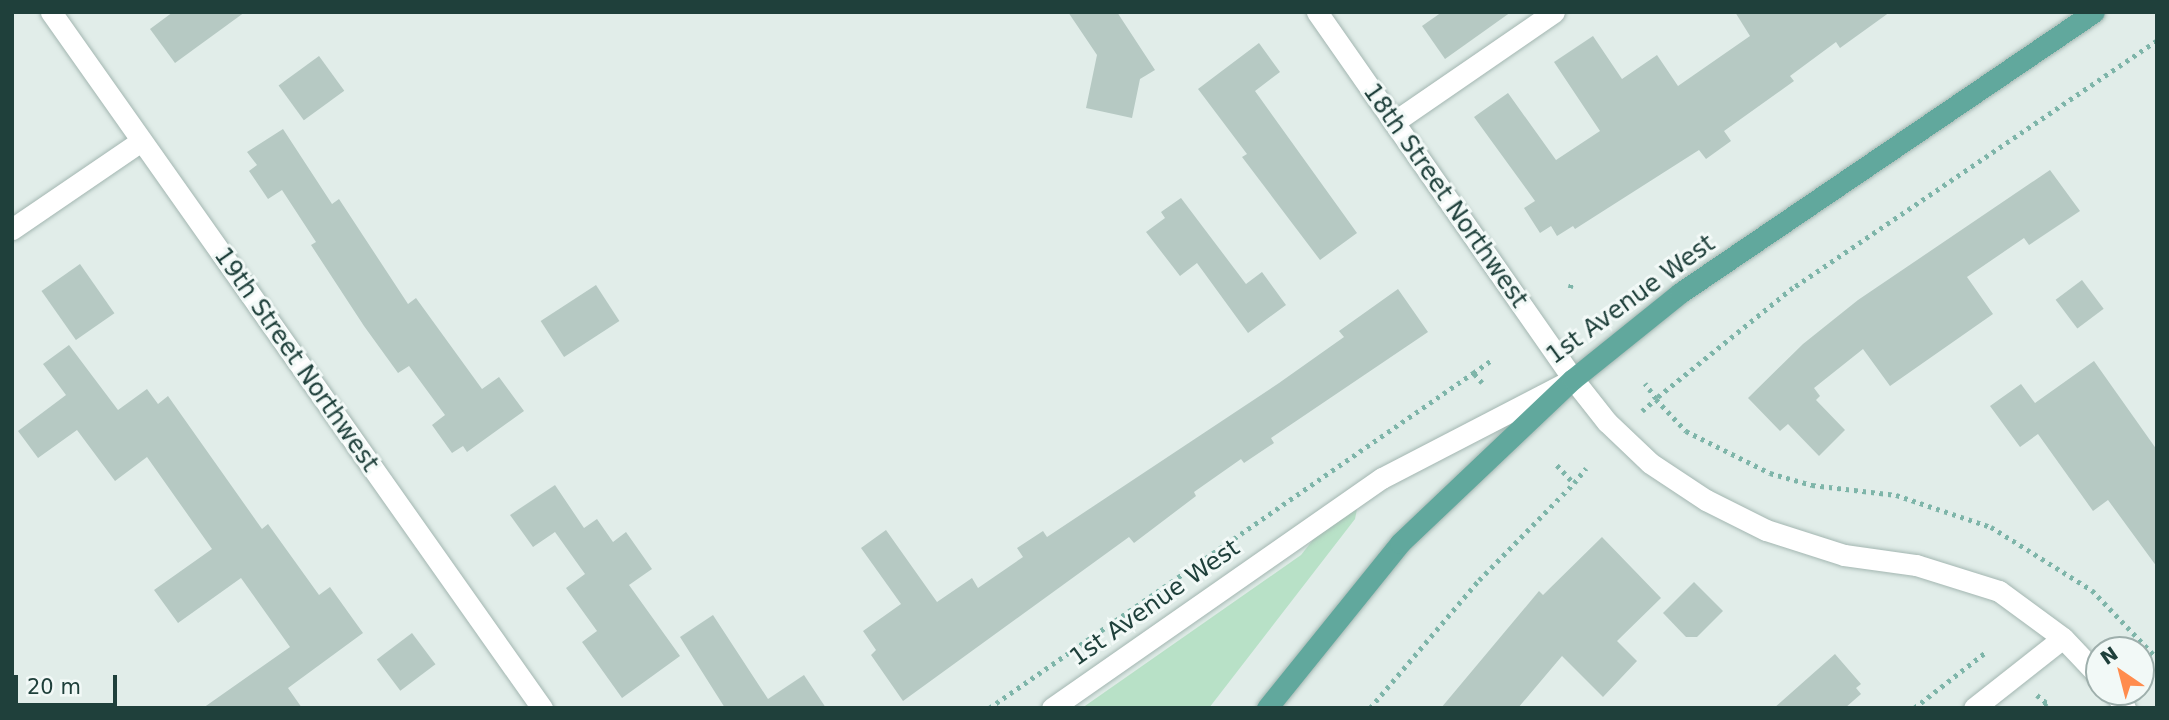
<!DOCTYPE html>
<html>
<head>
<meta charset="utf-8">
<style>
	body { margin:0 }
	#map { position:relative; width:2169px; height:720px; overflow:hidden; background:#e1ede9; font-family:"DejaVu Sans",sans-serif }
	div>[style] { position:absolute }
	.green>* { inset:0; background:#b8e1c7 }
	.building>* { inset:0; background:#b6c9c3; transform-origin:0 0 }
	.path>* { height:4.5px; margin-top:-2.25px; transform-origin:0; background:repeating-linear-gradient(90deg,#7eb5a9 0 3.5px,transparent 0 8.5px) }
	.roads { filter:drop-shadow(0 0 2px #a3b6b1) drop-shadow(0 0 2px #a3b6b1) }
	.minor>* { height:21px; margin:-10.5px; padding:0 10.5px; transform-origin:10.5px; border-radius:10.5px; background:#fff }
	.major>* { height:21px; margin:-10.5px; padding:0 10.5px; transform-origin:10.5px; border-radius:10.5px; background:#61a89d }
	span { translate:-50% -50%; white-space:nowrap; text-align:center; line-height:1.15; -webkit-text-stroke:6px #f2f9f7; paint-order:stroke }
	.street-label { font-size:24px; color:#1f403b }
	.frame { position:absolute; inset:0; border:14px solid #1f403b; pointer-events:none }
	.north { position:absolute; left:2085px; top:636px; width:70px; height:70px; box-sizing:border-box; background:#f2f9f7; border:2px solid #9eafac; border-radius:50%; rotate:325deg; font-size:19px; font-weight:700; line-height:28px; text-align:center; color:#1f403b }
	.north::after { content:''; display:block; margin:auto; width:24px; height:32px; background:#ff8c4e; clip-path:polygon(50% 0,100% 100%,50% 72%,0 100%) }
	.scale { position:absolute; left:14px; top:675px; width:103px; height:32px; box-sizing:border-box; border:4px solid #1f403b; border-top:0; padding-left:9px; font-size:21px; line-height:24px; white-space:nowrap; color:#1f403b; -webkit-text-stroke:5px #f2f9f7; paint-order:stroke }
</style>
</head>
<body>
<div id="map">
	<div class="green">
		<i style="clip-path:polygon(1357px 509px,1355px 519px,1209px 708px,1082px 708px,1301px 555px,1316px 536px)"></i>
	</div>
	<div class="building">
		<i style="clip-path:polygon(173px 12px,245px 12px,175px 63px,150px 29px)"></i>
		<i style="clip-path:polygon(1068px 12px,1117px 12px,1155px 70px,1140px 79px,1132px 118px,1086px 108px,1097px 55px)"></i>
		<i style="clip-path:polygon(1442px 12px,1511px 12px,1445px 59px,1422px 26px)"></i>
		<i style="clip-path:polygon(1735px 12px,1890px 12px,1840px 48px,1836px 42px,1790px 76px,1794px 81px,1724px 131px,1731px 141px,1706px 159px,1699px 150px,1575px 229px,1573px 226px,1557px 236px,1551px 226px,1540px 233px,1524px 208px,1535px 201px,1474px 117px,1508px 93px,1556px 160px,1600px 131px,1554px 62px,1593px 36px,1622px 79px,1657px 55px,1678px 86px,1750px 36px)"></i>
		<i style="clip-path:polygon(1259px 43px,1280px 72px,1255px 91px,1357px 233px,1320px 260px,1242px 157px,1247px 154px,1198px 89px)"></i>
		<i style="left:319px;top:56px;width:43px;height:50px;rotate:54deg"></i>
		<i style="clip-path:polygon(283px 129px,332px 204px,339px 199px,408px 304px,416px 298px,482px 389px,499px 377px,524px 411px,467px 452px,463px 446px,452px 453px,432px 425px,445px 415px,409px 366px,398px 373px,364px 326px,311px 245px,316px 242px,282px 190px,268px 199px,249px 171px,257px 165px,247px 152px)"></i>
		<i style="clip-path:polygon(2050px 170px,2080px 211px,2029px 245px,2024px 238px,1967px 277px,1993px 314px,1890px 386px,1863px 349px,1814px 388px,1820px 396px,1816px 400px,1845px 430px,1819px 456px,1788px 424px,1780px 431px,1748px 398px,1803px 344px,1858px 300px)"></i>
		<i style="clip-path:polygon(1181px 198px,1246px 284px,1262px 272px,1286px 305px,1248px 333px,1197px 263px,1180px 276px,1146px 232px,1165px 218px,1161px 212px)"></i>
		<i style="left:80px;top:264px;width:60px;height:47px;rotate:55deg"></i>
		<i style="left:2082px;top:280px;width:36px;height:33px;rotate:53deg"></i>
		<i style="left:596px;top:285px;width:43px;height:66px;rotate:57deg"></i>
		<i style="clip-path:polygon(1398px 289px,1428px 332px,1271px 438px,1274px 443px,1244px 463px,1241px 459px,1194px 492px,1196px 496px,1134px 543px,1129px 537px,903px 701px,871px 655px,876px 650px,863px 631px,901px 604px,861px 548px,886px 530px,937px 602px,972px 578px,978px 588px,1023px 557px,1017px 548px,1043px 531px,1047px 537px,1279px 383px,1344px 337px,1339px 331px)"></i>
		<i style="clip-path:polygon(69px 345px,118px 410px,147px 389px,158px 404px,168px 396px,262px 529px,268px 524px,319px 595px,330px 587px,363px 633px,288px 688px,302px 708px,203px 708px,290px 647px,241px 578px,178px 623px,154px 590px,212px 549px,147px 457px,115px 481px,77px 430px,38px 458px,18px 431px,66px 395px,43px 364px)"></i>
		<i style="clip-path:polygon(2094px 361px,2157px 450px,2157px 567px,2108px 500px,2093px 511px,2038px 434px,2020px 447px,1990px 406px,2021px 384px,2035px 403px)"></i>
		<i style="clip-path:polygon(555px 485px,584px 528px,597px 519px,613px 542px,626px 532px,652px 569px,629px 585px,680px 656px,622px 698px,582px 642px,597px 631px,566px 588px,585px 574px,555px 532px,533px 547px,510px 515px)"></i>
		<i style="clip-path:polygon(1602px 537px,1661px 598px,1617px 641px,1637px 661px,1603px 697px,1562px 656px,1518px 708px,1441px 708px,1539px 591px,1543px 595px)"></i>
		<i style="clip-path:polygon(1694px 582px,1723px 611px,1697px 637px,1686px 637px,1663px 613px)"></i>
		<i style="clip-path:polygon(713px 615px,768px 699px,804px 675px,826px 708px,725px 708px,680px 637px)"></i>
		<i style="left:412px;top:633px;width:39px;height:44px;rotate:53deg"></i>
		<i style="clip-path:polygon(1835px 654px,1861px 684px,1856px 688px,1861px 694px,1845px 708px,1774px 708px)"></i>
	</div>
	<div class="path">
		<i style="left:2157px;top:41px;width:440px;rotate:145.8deg"></i>
		<i style="left:1793px;top:288px;width:176px;rotate:141deg"></i>
		<i style="left:1656px;top:399px;width:44px;rotate:46.8deg"></i>
		<i style="left:1686px;top:431px;width:94px;rotate:26.6deg"></i>
		<i style="left:1770px;top:473px;width:44px;rotate:15.9deg"></i>
		<i style="left:1812px;top:485px;width:85px;rotate:6.8deg"></i>
		<i style="left:1896px;top:495px;width:100px;rotate:18.6deg"></i>
		<i style="left:1991px;top:527px;width:119px;rotate:32deg"></i>
		<i style="left:2092px;top:590px;width:94px;rotate:46.3deg"></i>
		<i style="left:1570px;top:288px;width:7px;rotate:-74deg"></i>
		<i style="left:1482px;top:383px;width:13px;rotate:-132deg"></i>
		<i style="left:1473px;top:373px;width:24px;rotate:-35deg"></i>
		<i style="left:1642px;top:411px;width:18px;rotate:-41deg"></i>
		<i style="left:1656px;top:399px;width:19px;rotate:-126deg"></i>
		<i style="left:1557px;top:465px;width:25px;rotate:47deg"></i>
		<i style="left:1574px;top:483px;width:19px;rotate:-51deg"></i>
		<i style="left:2037px;top:695px;width:13px;rotate:39deg"></i>
		<i style="left:2047px;top:703px;width:8px;rotate:140deg"></i>
		<i style="left:989px;top:708px;width:589px;rotate:-34.69deg"></i>
		<i style="left:1370px;top:708px;width:168px;rotate:-49.6deg"></i>
		<i style="left:1479px;top:580px;width:136px;rotate:-45.6deg"></i>
		<i style="left:1914px;top:708px;width:91px;rotate:-37.9deg"></i>
	</div>
	<div class="roads">
		<div class="minor">
			<i style="left:51px;top:12px;width:852px;rotate:54.8deg"></i>
			<i style="left:1317px;top:12px;width:447px;rotate:55.1deg"></i>
			<i style="left:1573px;top:379px;width:55px;rotate:51.7deg"></i>
			<i style="left:1607px;top:422px;width:59px;rotate:43.6deg"></i>
			<i style="left:1650px;top:463px;width:67px;rotate:33.5deg"></i>
			<i style="left:1706px;top:500px;width:67px;rotate:26.6deg"></i>
			<i style="left:1766px;top:530px;width:82px;rotate:17.8deg"></i>
			<i style="left:1844px;top:555px;width:73px;rotate:7.9deg"></i>
			<i style="left:1916px;top:565px;width:87px;rotate:17.4deg"></i>
			<i style="left:1999px;top:591px;width:79px;rotate:36.3deg"></i>
			<i style="left:2063px;top:638px;width:52px;rotate:46.5deg"></i>
			<i style="left:1394px;top:122px;width:194px;rotate:-34.5deg"></i>
			<i style="left:12px;top:229px;width:156px;rotate:-34.3deg"></i>
			<i style="left:2114px;top:692px;width:19px;rotate:55deg"></i>
			<i style="left:1052px;top:708px;width:402px;rotate:-34.9deg"></i>
			<i style="left:1382px;top:478px;width:206px;rotate:-27.4deg"></i>
			<i style="left:1974px;top:708px;width:113px;rotate:-38.2deg"></i>
		</div>
		<div class="major">
			<i style="left:1267px;top:708px;width:212px;rotate:-51.1deg"></i>
			<i style="left:1400px;top:543px;width:238px;rotate:-43.5deg"></i>
			<i style="left:1573px;top:379px;width:137px;rotate:-38.8deg"></i>
			<i style="left:1680px;top:293px;width:500px;rotate:-34.17deg"></i>
		</div>
	</div>
	<div class="street-label">
		<span style="left:1445px;top:196px;rotate:55deg">18th Street Northwest</span>
		<span style="left:1631px;top:300px;rotate:-36deg">1st Avenue West</span>
		<span style="left:296px;top:360px;rotate:55deg">19th Street Northwest</span>
		<span style="left:1155px;top:603px;rotate:-35deg">1st Avenue West</span>
	</div>
	<div class="frame"></div>
	<div class="north">N</div>
	<div class="scale">20 m</div>
</div>
</body>
</html>
